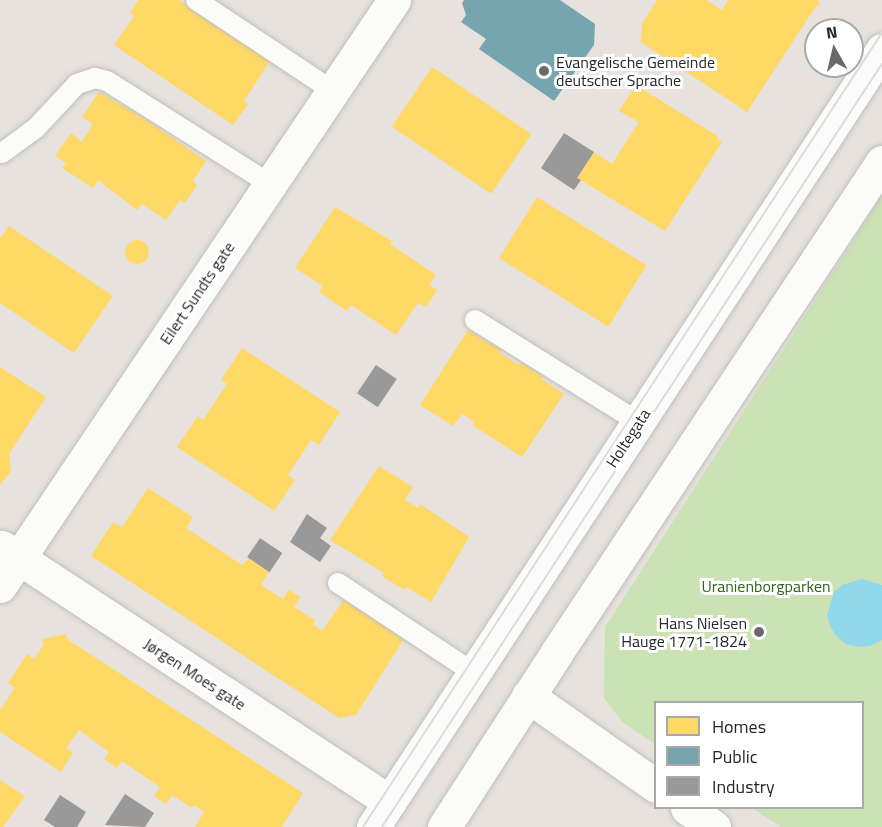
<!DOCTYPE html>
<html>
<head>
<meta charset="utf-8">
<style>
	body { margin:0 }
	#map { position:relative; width:882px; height:827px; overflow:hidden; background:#e7e2dd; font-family:"Titillium Web",sans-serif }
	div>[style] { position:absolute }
	.green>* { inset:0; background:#cbe2b5 }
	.water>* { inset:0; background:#90d8ea }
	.homes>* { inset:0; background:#ffd966; transform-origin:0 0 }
	.round { border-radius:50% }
	.public>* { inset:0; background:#76a5af }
	.industry>* { inset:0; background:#999; transform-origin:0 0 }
	.roads { filter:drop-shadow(0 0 2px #c0bfbf) drop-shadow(0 0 2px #c0bfbf) }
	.lane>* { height:20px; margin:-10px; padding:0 10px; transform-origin:10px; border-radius:10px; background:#fbfbfa }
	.street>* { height:33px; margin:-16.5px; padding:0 16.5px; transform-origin:16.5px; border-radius:16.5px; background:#fbfbfa }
	.tram>* { height:1.5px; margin:-0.75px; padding:0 0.75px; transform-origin:0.75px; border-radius:0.75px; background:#dcdcde }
	.dots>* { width:16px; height:16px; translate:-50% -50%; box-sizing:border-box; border:3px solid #fff; border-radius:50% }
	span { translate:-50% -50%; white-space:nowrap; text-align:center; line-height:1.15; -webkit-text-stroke:6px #fff; paint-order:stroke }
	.poi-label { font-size:16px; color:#282828 }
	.left { translate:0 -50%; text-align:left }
	.right { translate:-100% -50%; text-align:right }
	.street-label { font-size:16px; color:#282828 }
	.park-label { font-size:16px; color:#2d6519 }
	.legend { position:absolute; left:654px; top:701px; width:210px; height:108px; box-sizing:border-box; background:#fff; border:2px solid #a9a9a9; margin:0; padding:8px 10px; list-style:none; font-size:18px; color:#282828 }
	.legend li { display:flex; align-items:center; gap:12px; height:30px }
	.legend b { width:30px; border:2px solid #a9a9a9 }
	.north { position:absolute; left:804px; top:18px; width:60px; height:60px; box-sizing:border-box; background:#fff; border:2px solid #a9a9a9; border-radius:50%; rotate:352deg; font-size:16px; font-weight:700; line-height:24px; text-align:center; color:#282828 }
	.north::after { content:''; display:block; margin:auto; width:21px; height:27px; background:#6b6967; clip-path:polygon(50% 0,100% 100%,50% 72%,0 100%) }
</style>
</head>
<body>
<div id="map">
	<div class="green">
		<i style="clip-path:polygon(882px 196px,882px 827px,781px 827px,752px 808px,862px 808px,862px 702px,656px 702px,655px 744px,622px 722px,604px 698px,605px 627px)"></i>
	</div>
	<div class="water">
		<i style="clip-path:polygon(862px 579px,882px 585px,882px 640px,870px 646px,858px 647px,846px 644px,836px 636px,830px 626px,827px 615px,834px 592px,842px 585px)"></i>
	</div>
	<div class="homes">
		<i style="clip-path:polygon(138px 0,179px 0,270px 61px,244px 101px,248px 104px,233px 125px,114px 45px,134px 16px,130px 13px)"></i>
		<i style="clip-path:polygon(657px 0,706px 0,722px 10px,728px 0,818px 0,820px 5px,816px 6px,747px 112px,641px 42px,642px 24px)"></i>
		<i style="left:432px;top:67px;width:120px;height:72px;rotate:34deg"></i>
		<i style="clip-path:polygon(636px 85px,719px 137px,717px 139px,722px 142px,665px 231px,577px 178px,594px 152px,612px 164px,639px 122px,619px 111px)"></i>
		<i style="clip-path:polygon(99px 92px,141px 116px,206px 161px,193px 181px,197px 185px,185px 203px,180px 200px,166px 220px,142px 204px,137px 210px,98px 180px,93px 188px,62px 168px,66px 163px,55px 156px,71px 133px,82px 142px,93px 124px,82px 117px)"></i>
		<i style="left:537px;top:197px;width:129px;height:72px;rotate:32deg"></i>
		<i style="clip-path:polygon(335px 207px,392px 241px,390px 244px,436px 275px,429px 285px,437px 290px,426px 307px,418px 303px,396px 335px,351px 305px,347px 311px,319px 292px,323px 286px,295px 268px)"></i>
		<i style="clip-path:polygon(9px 226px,113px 296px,74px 353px,0 303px,0 238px)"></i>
		<i class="round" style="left:125px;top:240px;width:24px;height:24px"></i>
		<i style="clip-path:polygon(468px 330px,502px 350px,500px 353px,519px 365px,521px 362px,543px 376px,541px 379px,564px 394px,522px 457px,472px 425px,475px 422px,462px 414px,453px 426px,420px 405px)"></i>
		<i style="clip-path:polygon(242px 348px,340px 412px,319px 445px,311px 440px,288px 475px,295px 480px,274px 511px,177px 447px,198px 416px,203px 420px,227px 384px,221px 380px)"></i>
		<i style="clip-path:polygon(0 367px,46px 397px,9px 454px,11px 471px,0 485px)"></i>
		<i style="clip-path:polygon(379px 466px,413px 487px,405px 500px,418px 508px,420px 504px,469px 537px,431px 602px,406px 587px,404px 590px,382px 576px,384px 573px,330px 540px)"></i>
		<i style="clip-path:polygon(148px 488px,193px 517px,186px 528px,203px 539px,242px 565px,249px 558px,270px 570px,261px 585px,283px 599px,289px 590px,300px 597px,294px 607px,315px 620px,313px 624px,322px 631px,344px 599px,405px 637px,356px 715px,339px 718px,91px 556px,113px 522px,122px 527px)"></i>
		<i style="clip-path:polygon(66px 634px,67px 639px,303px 793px,282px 827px,195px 827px,204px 812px,194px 805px,192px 808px,172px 795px,166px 804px,154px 796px,160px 787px,122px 761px,117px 768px,104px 759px,109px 752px,79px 730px,66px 748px,73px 752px,61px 772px,0 732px,0 710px,15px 688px,8px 683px,27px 654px,34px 659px,44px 644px,42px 639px)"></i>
		<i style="clip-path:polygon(0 780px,25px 796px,3px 827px,0 827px)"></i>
	</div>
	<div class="public">
		<i style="clip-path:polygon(464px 0,560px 0,595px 24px,594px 45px,554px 101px,479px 49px,486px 39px,461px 22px,466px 15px,462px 3px)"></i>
	</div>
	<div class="industry">
		<i style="clip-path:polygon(564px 133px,594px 152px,577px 178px,581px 180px,574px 190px,541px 168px)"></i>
		<i style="left:376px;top:365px;width:25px;height:34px;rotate:34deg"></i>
		<i style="clip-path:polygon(307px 514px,327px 528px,320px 538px,331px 546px,320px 562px,290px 542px)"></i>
		<i style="left:260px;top:538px;width:27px;height:23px;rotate:34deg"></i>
		<i style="clip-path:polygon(125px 794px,154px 813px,145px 827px,105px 825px)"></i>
		<i style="clip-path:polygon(60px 795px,86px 812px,77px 827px,55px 827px,44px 820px)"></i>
	</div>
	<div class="roads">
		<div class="lane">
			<i style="left:196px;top:0;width:164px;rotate:33.6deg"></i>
			<i style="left:2px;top:153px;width:42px;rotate:-36.3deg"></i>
			<i style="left:36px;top:128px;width:60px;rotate:-47deg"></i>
			<i style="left:77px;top:84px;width:19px;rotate:-18deg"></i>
			<i style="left:95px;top:78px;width:12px;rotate:14deg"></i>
			<i style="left:107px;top:81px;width:193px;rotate:32.3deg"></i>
			<i style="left:475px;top:320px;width:192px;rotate:32deg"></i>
			<i style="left:338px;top:583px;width:163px;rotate:33.5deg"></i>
		</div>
		<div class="street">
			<i style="left:2px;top:547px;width:464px;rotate:33.3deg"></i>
			<i style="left:0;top:586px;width:706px;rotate:-56.08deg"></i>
			<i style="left:528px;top:696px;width:156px;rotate:35.1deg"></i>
			<i style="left:687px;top:808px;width:33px;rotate:35deg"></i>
			<i style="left:373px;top:827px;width:929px;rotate:-56.77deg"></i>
			<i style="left:444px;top:827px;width:208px;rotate:-57.1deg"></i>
			<i style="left:557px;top:652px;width:588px;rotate:-56.45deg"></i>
		</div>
	</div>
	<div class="tram">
		<i style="left:363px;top:827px;width:949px;rotate:-56.83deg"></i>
		<i style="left:382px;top:827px;width:912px;rotate:-56.76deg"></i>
	</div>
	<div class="dots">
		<i style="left:544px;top:71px;background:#6b6967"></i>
		<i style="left:759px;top:632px;background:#6b6967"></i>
	</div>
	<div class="poi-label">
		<span class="left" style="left:556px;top:71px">Evangelische Gemeinde<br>deutscher Sprache</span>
		<span class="right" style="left:747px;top:632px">Hans Nielsen<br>Hauge 1771-1824</span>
	</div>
	<div class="street-label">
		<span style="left:197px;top:293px;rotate:-56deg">Eilert Sundts gate</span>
		<span style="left:628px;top:438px;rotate:-57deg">Holtegata</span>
		<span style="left:195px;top:674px;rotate:33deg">Jørgen Moes gate</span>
	</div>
	<div class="park-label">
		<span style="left:766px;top:586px">Uranienborgparken</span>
	</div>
	<ul class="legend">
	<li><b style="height:16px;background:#ffd966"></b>Homes</li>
	<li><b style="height:16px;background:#76a5af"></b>Public</li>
	<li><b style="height:16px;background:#999"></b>Industry</li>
	</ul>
	<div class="north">N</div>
</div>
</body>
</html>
